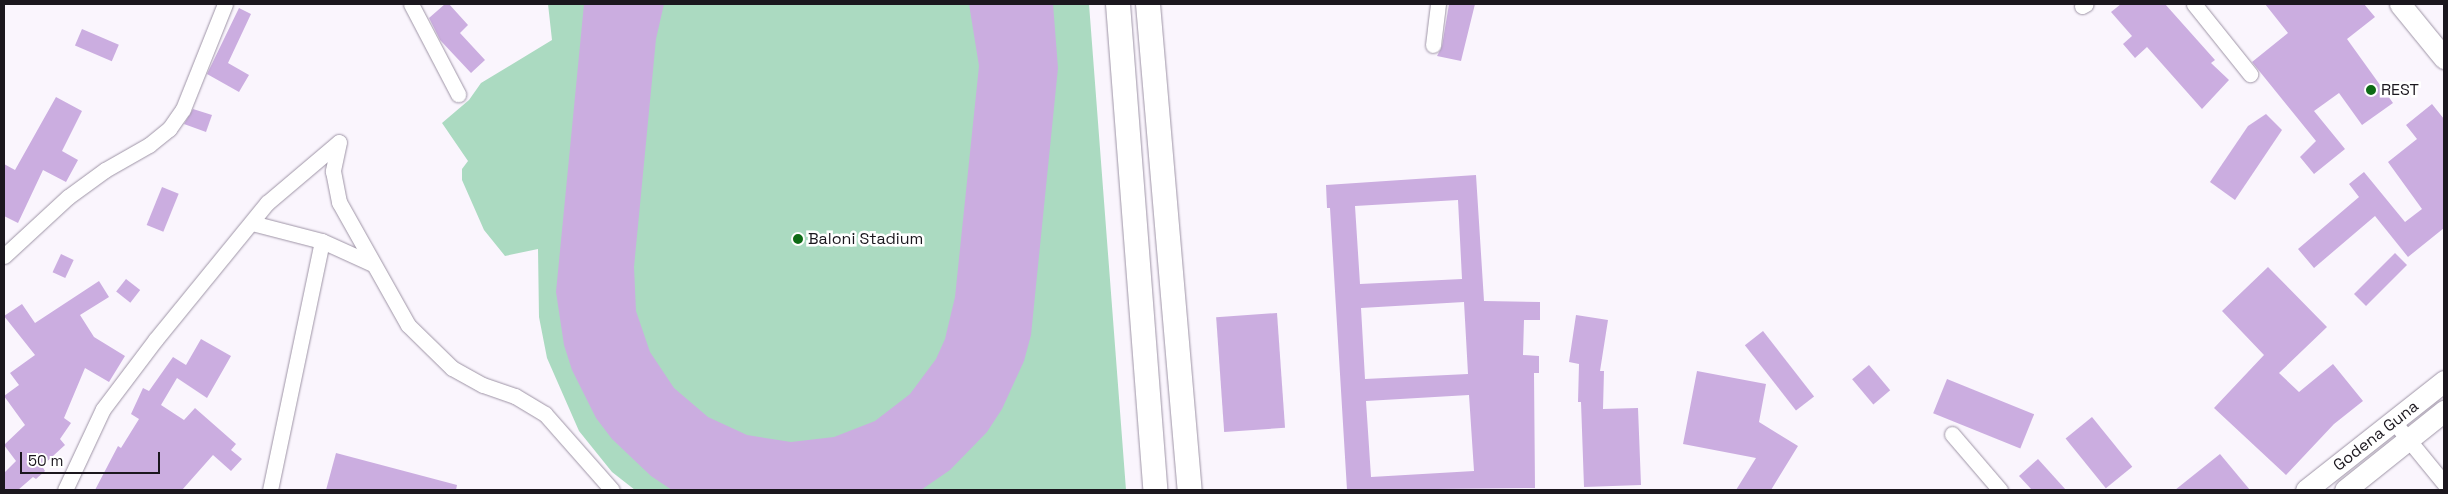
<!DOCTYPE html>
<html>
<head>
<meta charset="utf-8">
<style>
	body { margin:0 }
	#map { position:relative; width:2448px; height:494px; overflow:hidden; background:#faf5fd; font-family:"Space Grotesk",sans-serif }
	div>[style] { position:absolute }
	.green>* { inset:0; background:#abdac1 }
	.building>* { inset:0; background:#cbade0; transform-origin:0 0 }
	.roads { filter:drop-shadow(0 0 1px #9e94a6) drop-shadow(0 0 1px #9e94a6) }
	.street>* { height:15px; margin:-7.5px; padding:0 7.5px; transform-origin:7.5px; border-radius:7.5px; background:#fff }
	.secondary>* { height:21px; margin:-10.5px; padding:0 10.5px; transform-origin:10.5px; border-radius:10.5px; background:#fff }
	.primary>* { height:24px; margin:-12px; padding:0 12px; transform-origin:12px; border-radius:12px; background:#fff }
	.dots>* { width:14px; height:14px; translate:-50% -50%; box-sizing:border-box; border:2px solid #fff; border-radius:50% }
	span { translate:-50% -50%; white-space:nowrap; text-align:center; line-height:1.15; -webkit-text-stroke:5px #fff; paint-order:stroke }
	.poi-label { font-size:16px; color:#1b171e }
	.left { translate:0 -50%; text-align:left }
	.street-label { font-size:16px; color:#1b171e }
	.frame { position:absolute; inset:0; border:5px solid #1b171e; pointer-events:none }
	.scale { position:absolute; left:20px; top:452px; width:140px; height:22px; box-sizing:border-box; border:2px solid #1b171e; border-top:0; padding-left:6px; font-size:15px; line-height:18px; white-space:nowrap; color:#1b171e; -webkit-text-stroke:4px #fff; paint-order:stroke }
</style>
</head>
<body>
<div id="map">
	<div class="green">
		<i style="clip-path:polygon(548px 4px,1089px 4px,1126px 490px,635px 490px,612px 472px,579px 431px,547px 358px,539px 317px,538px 249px,505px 256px,484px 230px,462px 180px,462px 169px,468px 161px,442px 123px,469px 100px,481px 83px,552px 40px)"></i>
	</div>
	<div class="building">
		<i style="clip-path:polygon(445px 4px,449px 4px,468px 25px,460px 33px,485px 60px,471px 73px,440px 40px,429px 18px)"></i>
		<i style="clip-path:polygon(584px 4px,664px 4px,656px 39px,634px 267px,636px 311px,650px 352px,674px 388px,708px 417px,747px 435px,791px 442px,834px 437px,875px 421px,910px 394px,936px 359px,945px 339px,955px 297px,979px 66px,969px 4px,1053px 4px,1058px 68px,1031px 335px,1024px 361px,1002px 409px,987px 432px,950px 470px,921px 490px,672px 490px,651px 476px,612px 439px,596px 418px,572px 370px,564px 345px,556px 292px)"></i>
		<i style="clip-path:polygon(1449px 4px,1475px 4px,1461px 61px,1437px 56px,1442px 46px)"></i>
		<i style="clip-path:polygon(2121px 4px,2165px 4px,2215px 60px,2211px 63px,2229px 80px,2202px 109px,2147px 47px,2135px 58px,2123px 44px,2132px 36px,2111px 12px)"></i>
		<i style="clip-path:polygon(2265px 4px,2364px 4px,2375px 17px,2347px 39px,2393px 103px,2362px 125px,2339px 93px,2314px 111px,2345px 149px,2314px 174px,2300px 157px,2316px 141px,2252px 62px,2288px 33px)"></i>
		<i style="clip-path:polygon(239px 8px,251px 14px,228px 63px,249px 75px,239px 92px,207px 74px)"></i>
		<i style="left:82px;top:29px;width:40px;height:18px;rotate:23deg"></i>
		<i style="clip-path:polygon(56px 97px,82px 111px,62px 151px,78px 160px,66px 182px,43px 170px,18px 223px,4px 216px,4px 164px,15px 170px)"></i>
		<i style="clip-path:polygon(2432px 104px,2444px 119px,2444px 228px,2408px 257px,2375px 216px,2314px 268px,2298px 249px,2359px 197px,2349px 184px,2364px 172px,2405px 222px,2422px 209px,2388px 162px,2417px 139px,2406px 125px)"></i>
		<i style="clip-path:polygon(193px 109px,212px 115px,206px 132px,184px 124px)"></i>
		<i style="clip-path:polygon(2266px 114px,2282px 130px,2235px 200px,2210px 182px,2248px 126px)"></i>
		<i style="clip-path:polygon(evenodd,1476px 175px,1484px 301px,1540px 302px,1540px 320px,1524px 320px,1523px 355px,1539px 356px,1539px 373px,1534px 373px,1535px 488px,1347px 490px,1330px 208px,1327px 208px,1326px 185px,1476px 175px,1458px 200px,1462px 279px,1360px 284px,1355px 206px,1458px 200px,1476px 175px,1464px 302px,1468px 374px,1365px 379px,1361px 308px,1464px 302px,1476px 175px,1469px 395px,1474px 471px,1371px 477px,1366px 401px,1469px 395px)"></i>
		<i style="left:162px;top:187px;width:18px;height:41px;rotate:22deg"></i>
		<i style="left:2395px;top:253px;width:17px;height:58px;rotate:45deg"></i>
		<i style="left:61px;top:254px;width:14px;height:20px;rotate:25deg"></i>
		<i style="clip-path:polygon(2268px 267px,2327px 327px,2279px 373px,2299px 392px,2333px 364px,2363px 401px,2334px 424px,2286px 475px,2214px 408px,2264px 355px,2222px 311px)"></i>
		<i style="left:126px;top:279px;width:18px;height:16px;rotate:38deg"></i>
		<i style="clip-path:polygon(99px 281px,109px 297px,80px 315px,94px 337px,125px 356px,109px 382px,85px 368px,64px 418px,71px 423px,60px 439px,65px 445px,42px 466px,45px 471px,36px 479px,33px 477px,18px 490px,4px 490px,4px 473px,16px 461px,4px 445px,25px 425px,4px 396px,19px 385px,10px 373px,35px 355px,4px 316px,22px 304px,35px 323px)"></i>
		<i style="left:1277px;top:313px;width:115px;height:61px;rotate:86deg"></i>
		<i style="clip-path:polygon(1576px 315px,1608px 320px,1600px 371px,1604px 371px,1603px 409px,1638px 408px,1641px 485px,1584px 487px,1581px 402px,1578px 402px,1579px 364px,1569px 362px)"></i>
		<i style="left:1763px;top:331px;width:83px;height:23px;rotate:52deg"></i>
		<i style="clip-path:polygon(201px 339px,231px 356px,207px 398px,177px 378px,161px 405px,184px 420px,195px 408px,236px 444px,231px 450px,242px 459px,231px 471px,213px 455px,182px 490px,95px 490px,118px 446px,121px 448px,139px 419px,131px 414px,143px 388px,149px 391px,173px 357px,186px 365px)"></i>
		<i style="left:1869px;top:365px;width:33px;height:22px;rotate:50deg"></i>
		<i style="clip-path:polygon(1697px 371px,1766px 384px,1759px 422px,1798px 446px,1771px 490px,1736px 490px,1756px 458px,1683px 444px)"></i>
		<i style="left:1947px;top:379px;width:94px;height:37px;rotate:22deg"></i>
		<i style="left:2092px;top:417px;width:64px;height:34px;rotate:51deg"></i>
		<i style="clip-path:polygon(336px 453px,457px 485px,456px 490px,326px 490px)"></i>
		<i style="clip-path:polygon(2220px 454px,2250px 490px,2175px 490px)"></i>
		<i style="clip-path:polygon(2038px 459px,2066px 490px,2032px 490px,2019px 476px)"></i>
	</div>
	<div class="roads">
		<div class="street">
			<i style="left:411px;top:4px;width:102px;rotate:62.4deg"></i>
			<i style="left:2194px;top:4px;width:90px;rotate:51.3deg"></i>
			<i style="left:2082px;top:6px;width:4px;rotate:-27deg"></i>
			<i style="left:1433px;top:45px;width:41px;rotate:-83deg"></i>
			<i style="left:339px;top:142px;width:30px;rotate:102deg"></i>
			<i style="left:333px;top:171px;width:32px;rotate:79deg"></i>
			<i style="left:339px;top:202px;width:141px;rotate:60.7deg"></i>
			<i style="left:408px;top:325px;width:62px;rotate:44.3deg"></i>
			<i style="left:452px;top:368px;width:35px;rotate:29deg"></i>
			<i style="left:483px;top:385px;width:34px;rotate:19deg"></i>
			<i style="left:515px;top:396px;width:35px;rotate:31deg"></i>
			<i style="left:545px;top:414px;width:101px;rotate:48.6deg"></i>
			<i style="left:252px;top:223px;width:72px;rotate:14.4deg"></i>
			<i style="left:322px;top:241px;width:56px;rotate:24.3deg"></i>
			<i style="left:4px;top:256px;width:87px;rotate:-42.7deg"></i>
			<i style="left:68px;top:197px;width:46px;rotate:-36.1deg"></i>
			<i style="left:105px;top:170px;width:51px;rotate:-29.6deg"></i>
			<i style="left:149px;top:145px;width:26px;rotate:-39deg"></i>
			<i style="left:169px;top:129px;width:24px;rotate:-55deg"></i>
			<i style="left:183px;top:109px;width:113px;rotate:-68.2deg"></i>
			<i style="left:2394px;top:422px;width:79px;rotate:50.7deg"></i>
			<i style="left:1952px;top:434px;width:74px;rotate:49.4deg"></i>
			<i style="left:65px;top:490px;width:89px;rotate:-64.9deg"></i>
			<i style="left:103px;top:409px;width:88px;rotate:-52.9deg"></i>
			<i style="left:156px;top:339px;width:176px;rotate:-50.8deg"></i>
			<i style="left:267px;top:203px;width:94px;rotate:-40.3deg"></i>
			<i style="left:270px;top:490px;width:254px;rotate:-78.2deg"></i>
		</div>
		<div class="secondary">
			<i style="left:2400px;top:4px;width:70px;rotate:50.8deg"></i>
			<i style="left:2306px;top:490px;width:176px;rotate:-38.3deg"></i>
			<i style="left:2345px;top:490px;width:127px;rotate:-38.6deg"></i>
		</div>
		<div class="primary">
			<i style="left:1118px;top:4px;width:487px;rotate:85.6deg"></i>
			<i style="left:1148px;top:4px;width:488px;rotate:85.1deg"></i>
		</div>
	</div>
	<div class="dots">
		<i style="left:2371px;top:90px;background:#0e6b16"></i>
		<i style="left:798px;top:239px;background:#0e6b16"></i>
	</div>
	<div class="poi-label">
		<span class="left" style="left:2381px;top:90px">REST</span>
		<span class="left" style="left:808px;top:239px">Baloni Stadium</span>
	</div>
	<div class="street-label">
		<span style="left:2376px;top:436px;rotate:-38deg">Godena Guna</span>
	</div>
	<div class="frame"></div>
	<div class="scale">50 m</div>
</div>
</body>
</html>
